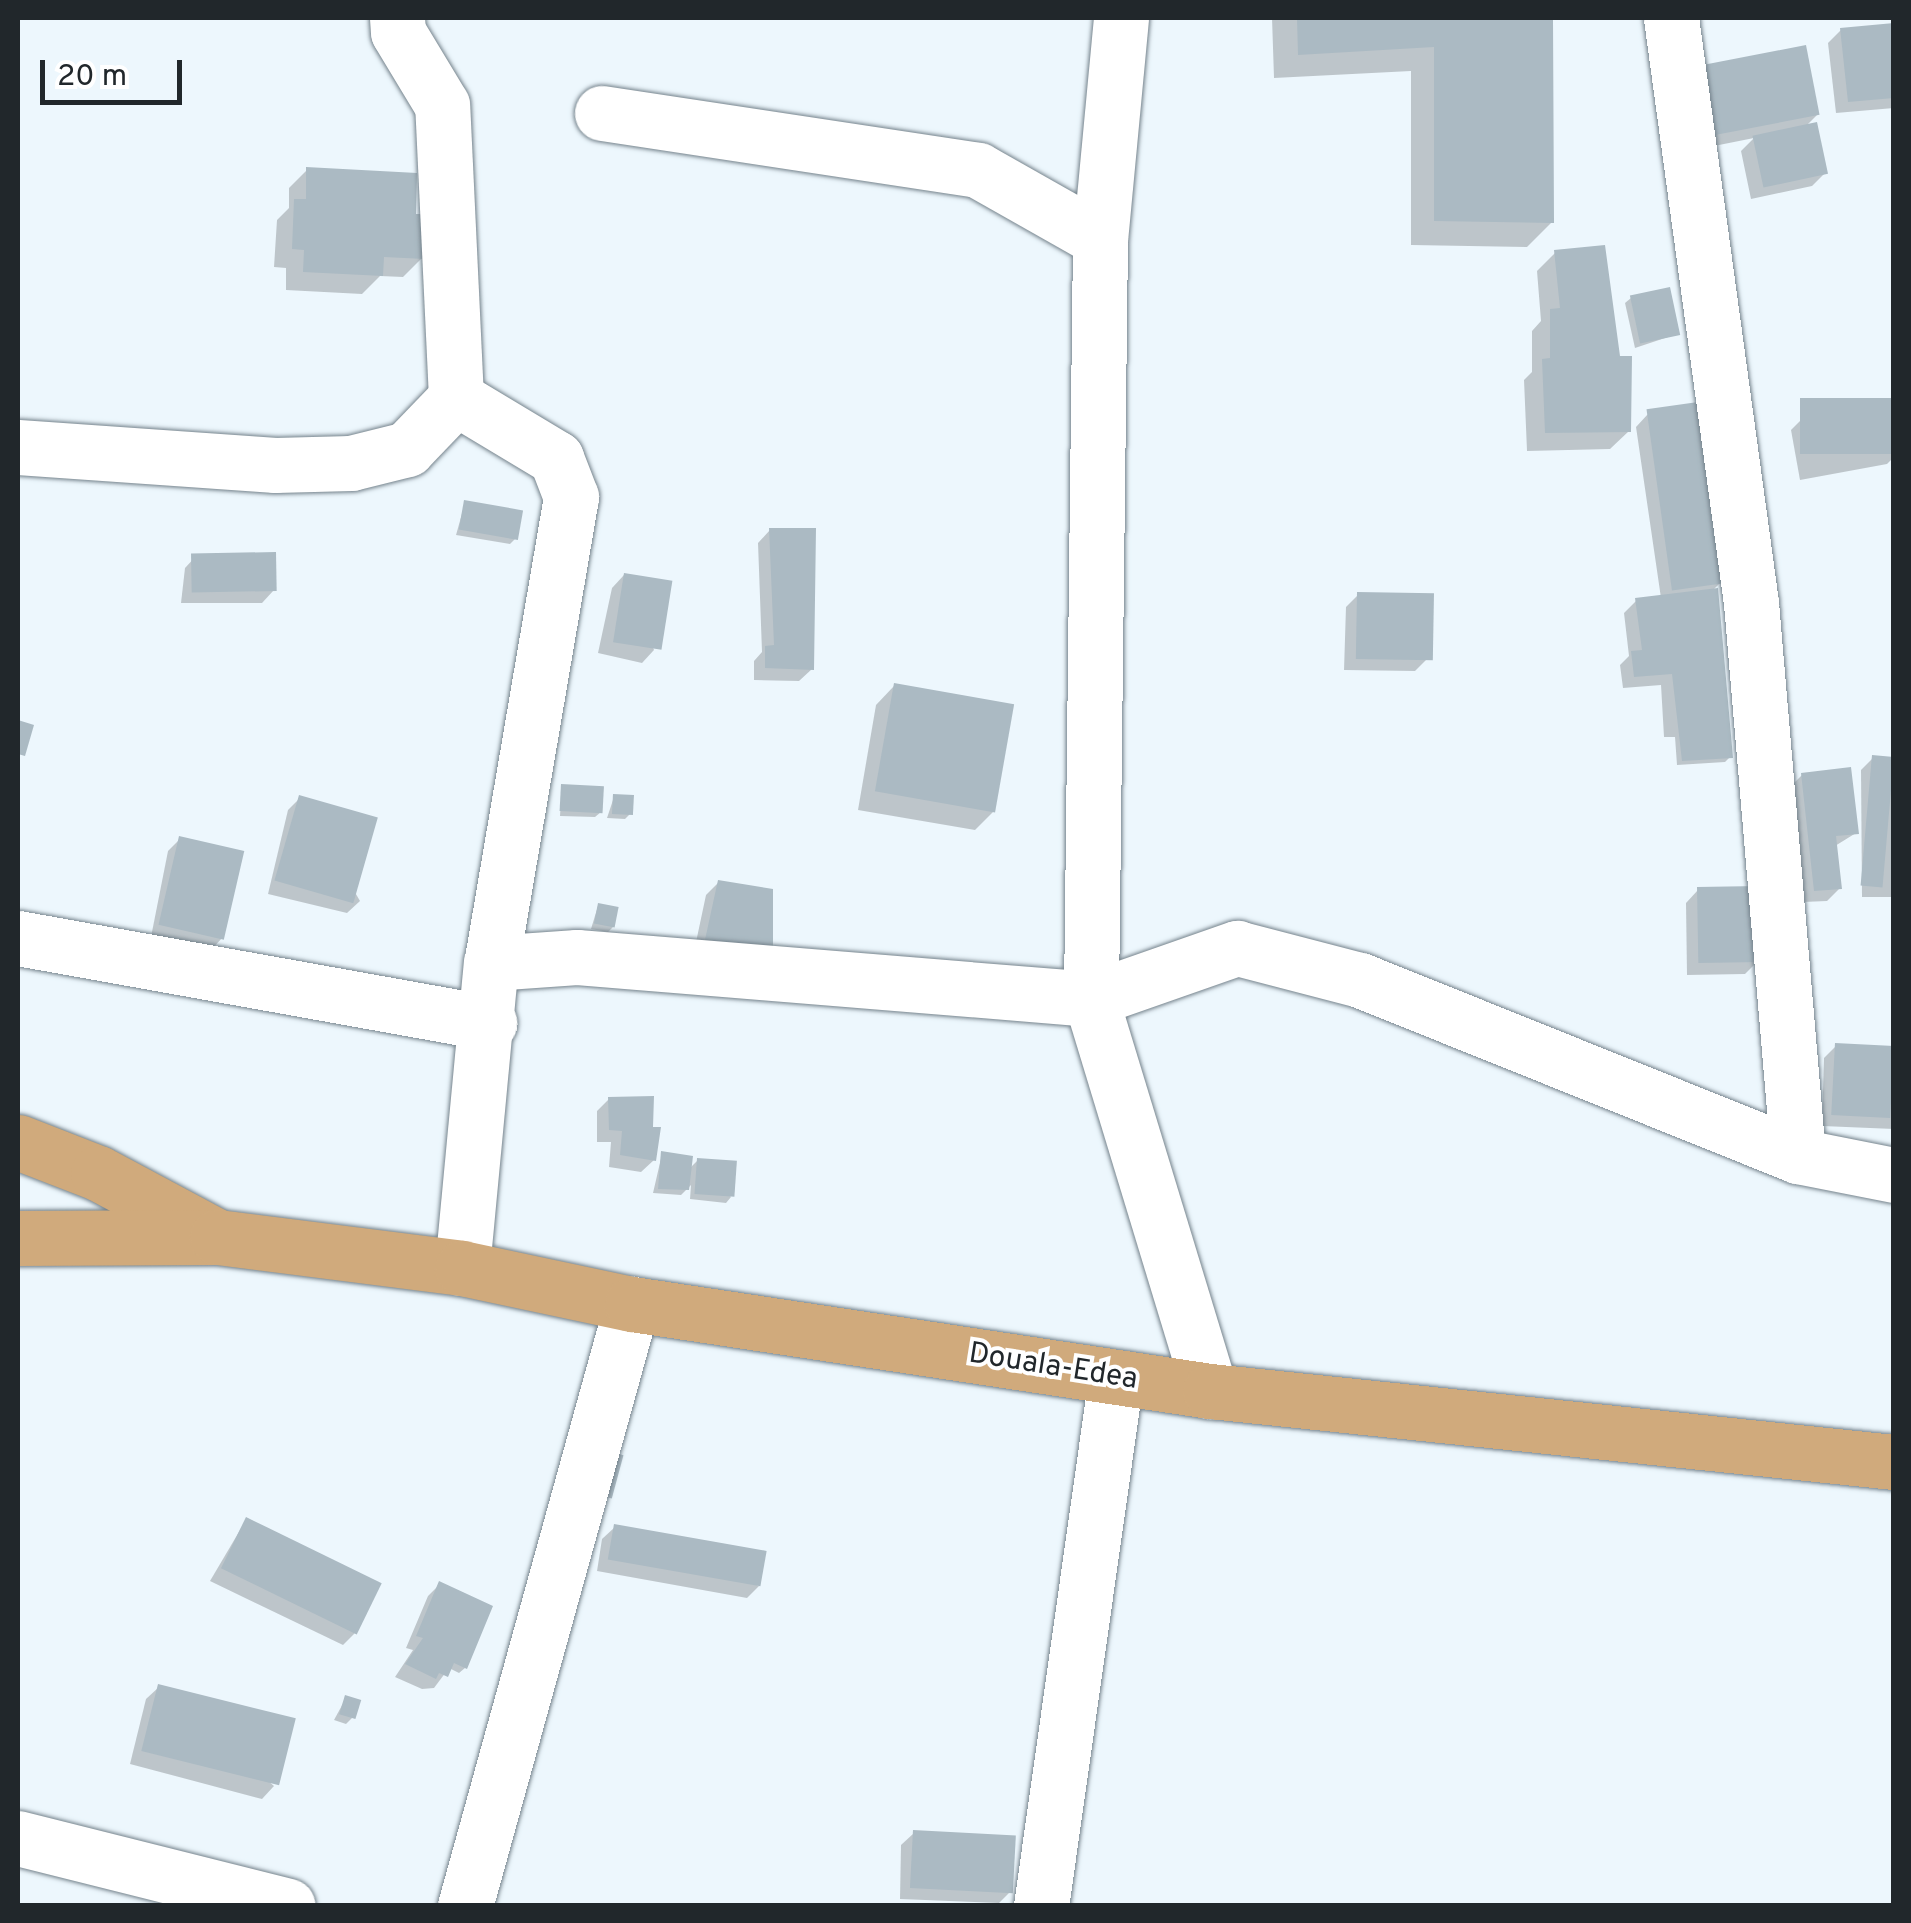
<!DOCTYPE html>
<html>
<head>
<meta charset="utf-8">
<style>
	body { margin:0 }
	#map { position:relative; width:1911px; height:1923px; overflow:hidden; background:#edf7fd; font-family:Overpass,sans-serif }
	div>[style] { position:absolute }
	.shadow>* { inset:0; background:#0003 }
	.building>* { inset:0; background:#abbac3; transform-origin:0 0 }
	.roads { filter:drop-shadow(0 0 2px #75838c) drop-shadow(0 0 2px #75838c) }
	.minor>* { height:55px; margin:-27.5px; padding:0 27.5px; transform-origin:27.5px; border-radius:27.5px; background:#fff }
	.trunk>* { height:55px; margin:-27.5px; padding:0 27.5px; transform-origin:27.5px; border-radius:27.5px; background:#d0aa7c }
	span { translate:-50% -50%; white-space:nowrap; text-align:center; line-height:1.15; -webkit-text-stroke:8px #fff; paint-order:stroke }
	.street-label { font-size:30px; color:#21272b }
	.frame { position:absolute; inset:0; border:20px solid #21272b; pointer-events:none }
	.scale { position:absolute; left:40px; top:60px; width:142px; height:45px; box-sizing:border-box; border:5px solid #21272b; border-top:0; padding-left:12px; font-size:30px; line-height:35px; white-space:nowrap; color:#21272b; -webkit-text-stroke:8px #fff; paint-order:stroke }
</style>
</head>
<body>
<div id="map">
	<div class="shadow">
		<i style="clip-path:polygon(1272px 18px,1551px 18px,1552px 222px,1527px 247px,1411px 245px,1411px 71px,1274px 78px)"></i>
		<i style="clip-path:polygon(1894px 25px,1894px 108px,1836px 113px,1828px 43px,1841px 30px)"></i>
		<i style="clip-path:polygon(1680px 84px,1817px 115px,1804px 128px,1825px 173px,1812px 186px,1751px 199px,1741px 151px,1754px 138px,1694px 150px)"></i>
		<i style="clip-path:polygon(307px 170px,413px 216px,422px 258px,403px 277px,380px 276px,362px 294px,286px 290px,286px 268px,274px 267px,277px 220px,289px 208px,289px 188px)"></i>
		<i style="clip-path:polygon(1555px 253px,1629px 431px,1610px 449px,1527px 451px,1524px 380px,1532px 372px,1532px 331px,1541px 321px,1537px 271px)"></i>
		<i style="clip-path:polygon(1631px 298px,1677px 334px,1635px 348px,1625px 303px)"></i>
		<i style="clip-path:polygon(1893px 401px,1894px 457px,1887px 464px,1800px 480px,1791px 430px,1803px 418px)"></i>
		<i style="clip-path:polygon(1648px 414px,1721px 582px,1711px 592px,1730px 757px,1725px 762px,1677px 765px,1675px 737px,1664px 737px,1661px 685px,1623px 688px,1620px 665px,1629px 656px,1624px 613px,1636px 601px,1661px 598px,1636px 427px)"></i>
		<i style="clip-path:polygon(465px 503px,515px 539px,510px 544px,456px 535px)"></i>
		<i style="clip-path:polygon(770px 530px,812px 669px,799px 681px,754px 680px,754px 661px,762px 652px,758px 543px)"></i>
		<i style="clip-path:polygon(197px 555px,274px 590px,262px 603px,181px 603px,185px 568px)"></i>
		<i style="clip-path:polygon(624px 575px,654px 650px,642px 663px,598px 653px,612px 588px)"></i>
		<i style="clip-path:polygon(1358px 595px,1427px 659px,1415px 671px,1344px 670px,1346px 607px)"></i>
		<i style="clip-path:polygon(894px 686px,994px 811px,975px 830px,858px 810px,876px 705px)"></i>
		<i style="clip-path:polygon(1873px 758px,1894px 759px,1894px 897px,1862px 897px,1861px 770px)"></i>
		<i style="clip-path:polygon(1802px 775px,1856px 833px,1835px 846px,1839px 889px,1827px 901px,1803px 902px,1789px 788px)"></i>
		<i style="clip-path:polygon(562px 787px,601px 812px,595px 817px,560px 816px)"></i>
		<i style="clip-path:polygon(614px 797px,630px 814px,625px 819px,607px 818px)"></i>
		<i style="clip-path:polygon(300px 798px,360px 901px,347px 913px,268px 894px,288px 810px)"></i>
		<i style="clip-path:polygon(180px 839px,223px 937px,211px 950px,151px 937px,168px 851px)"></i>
		<i style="clip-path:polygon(719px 882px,758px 971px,692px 961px,706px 895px)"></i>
		<i style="clip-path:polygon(1698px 890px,1758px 961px,1745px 974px,1687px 975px,1686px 903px)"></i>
		<i style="clip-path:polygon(598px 906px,614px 926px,608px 932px,591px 929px)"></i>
		<i style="clip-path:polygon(1836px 1046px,1894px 1048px,1894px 1129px,1822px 1126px,1824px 1058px)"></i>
		<i style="clip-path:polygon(609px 1099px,654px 1160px,641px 1172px,609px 1167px,611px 1142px,597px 1142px,597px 1111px)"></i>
		<i style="clip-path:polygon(662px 1154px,689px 1169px,698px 1160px,731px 1197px,726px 1203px,690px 1199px,691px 1185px,681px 1195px,653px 1193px)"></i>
		<i style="clip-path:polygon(246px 1520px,355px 1633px,343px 1645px,210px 1581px)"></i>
		<i style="clip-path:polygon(615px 1527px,759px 1586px,747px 1598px,597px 1571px,602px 1539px)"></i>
		<i style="clip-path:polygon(440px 1584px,465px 1668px,459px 1673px,449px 1668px,434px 1688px,422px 1689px,395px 1677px,413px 1650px,406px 1648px,428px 1596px)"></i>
		<i style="clip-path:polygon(159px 1687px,274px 1786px,262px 1799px,130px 1764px,146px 1699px)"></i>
		<i style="clip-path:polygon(346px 1698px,352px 1718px,346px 1724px,334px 1720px)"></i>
		<i style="clip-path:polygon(914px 1833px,1011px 1891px,999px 1903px,900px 1899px,901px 1845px)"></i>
	</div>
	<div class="building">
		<i style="clip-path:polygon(1297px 18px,1553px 18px,1554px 223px,1434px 221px,1434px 47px,1298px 55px)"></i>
		<i style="clip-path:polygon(1894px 23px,1894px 98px,1848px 102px,1840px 28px)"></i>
		<i style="left:1806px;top:45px;width:71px;height:117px;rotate:79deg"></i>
		<i style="left:1817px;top:122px;width:53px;height:66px;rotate:78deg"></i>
		<i style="clip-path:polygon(306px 167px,417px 173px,416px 214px,426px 214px,425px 259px,384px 257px,383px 276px,303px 272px,304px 250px,292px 249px,294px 199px,306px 199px)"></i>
		<i style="clip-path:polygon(1605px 245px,1620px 356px,1632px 356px,1631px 432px,1545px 433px,1542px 359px,1550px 358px,1550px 309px,1560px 308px,1554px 250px)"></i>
		<i style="left:1670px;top:287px;width:49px;height:41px;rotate:78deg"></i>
		<i style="left:1894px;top:398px;width:56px;height:94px;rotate:90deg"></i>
		<i style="left:1698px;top:402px;width:183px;height:52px;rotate:82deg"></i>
		<i style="left:464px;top:500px;width:60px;height:30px;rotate:10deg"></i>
		<i style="clip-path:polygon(769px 528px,816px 528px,814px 670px,765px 668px,765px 646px,774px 645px)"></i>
		<i style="left:276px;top:552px;width:39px;height:85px;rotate:89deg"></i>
		<i style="left:624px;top:573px;width:49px;height:70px;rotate:9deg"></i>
		<i style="clip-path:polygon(1718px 588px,1733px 758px,1682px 761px,1672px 674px,1634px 677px,1631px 651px,1642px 650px,1635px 598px)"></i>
		<i style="left:1357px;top:592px;width:77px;height:67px;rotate:1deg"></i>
		<i style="left:894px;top:683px;width:122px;height:110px;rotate:10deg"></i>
		<i style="clip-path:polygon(18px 720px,34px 725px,25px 756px,18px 754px)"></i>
		<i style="left:1872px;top:755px;width:22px;height:131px;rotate:5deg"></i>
		<i style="clip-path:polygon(1851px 767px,1859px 834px,1836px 836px,1842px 889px,1814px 891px,1801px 773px)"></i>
		<i style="left:561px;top:784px;width:43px;height:27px;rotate:3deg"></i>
		<i style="left:613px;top:794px;width:21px;height:20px;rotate:3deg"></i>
		<i style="left:299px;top:795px;width:82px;height:89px;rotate:16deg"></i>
		<i style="left:179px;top:836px;width:67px;height:91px;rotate:13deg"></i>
		<i style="clip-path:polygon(718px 880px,773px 889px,773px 960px,703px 949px)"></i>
		<i style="left:1759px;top:886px;width:76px;height:62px;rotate:89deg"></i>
		<i style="left:598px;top:903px;width:21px;height:21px;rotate:11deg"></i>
		<i style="left:1835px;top:1043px;width:59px;height:72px;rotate:3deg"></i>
		<i style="clip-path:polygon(654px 1096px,653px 1127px,661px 1127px,656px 1161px,620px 1155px,622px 1131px,609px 1130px,608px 1097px)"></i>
		<i style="clip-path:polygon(661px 1151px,693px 1156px,689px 1190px,658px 1189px)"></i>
		<i style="left:697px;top:1158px;width:40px;height:36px;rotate:4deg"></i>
		<i style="left:608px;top:1451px;width:16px;height:45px;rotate:15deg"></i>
		<i style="left:246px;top:1517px;width:151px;height:57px;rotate:26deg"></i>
		<i style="left:614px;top:1524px;width:155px;height:36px;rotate:10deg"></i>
		<i style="clip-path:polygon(439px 1581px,493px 1606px,467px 1669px,454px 1663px,448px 1677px,439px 1673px,436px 1679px,405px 1664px,423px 1638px,416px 1636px)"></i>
		<i style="left:158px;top:1684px;width:142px;height:69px;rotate:14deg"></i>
		<i style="left:345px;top:1695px;width:17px;height:20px;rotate:17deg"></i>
		<i style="left:913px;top:1830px;width:103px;height:58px;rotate:3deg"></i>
	</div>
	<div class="roads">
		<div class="minor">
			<i style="left:1121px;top:18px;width:222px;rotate:95.4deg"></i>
			<i style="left:1100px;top:239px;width:760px;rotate:90.68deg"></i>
			<i style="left:1091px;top:999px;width:410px;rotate:73.1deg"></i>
			<i style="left:1671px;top:18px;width:590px;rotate:82.21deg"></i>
			<i style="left:1751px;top:603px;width:555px;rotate:85.14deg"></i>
			<i style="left:602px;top:113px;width:380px;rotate:8.6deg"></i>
			<i style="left:978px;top:170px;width:140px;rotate:29.5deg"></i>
			<i style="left:456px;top:398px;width:117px;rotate:31deg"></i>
			<i style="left:556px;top:458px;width:42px;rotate:69deg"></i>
			<i style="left:571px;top:497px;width:473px;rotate:99.7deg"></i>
			<i style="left:18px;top:447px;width:258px;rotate:4deg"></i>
			<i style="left:275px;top:465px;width:76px;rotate:-1.5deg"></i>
			<i style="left:351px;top:463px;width:58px;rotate:-14deg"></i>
			<i style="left:407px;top:449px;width:71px;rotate:-46.1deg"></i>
			<i style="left:456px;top:398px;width:293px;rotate:-92.7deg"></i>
			<i style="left:442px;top:105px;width:85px;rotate:-121.1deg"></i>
			<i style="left:398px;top:32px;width:14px;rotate:-94deg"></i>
			<i style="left:18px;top:938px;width:479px;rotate:10.2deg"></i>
			<i style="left:462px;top:1268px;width:306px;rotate:-84.6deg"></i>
			<i style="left:491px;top:963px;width:86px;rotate:-4deg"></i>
			<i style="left:577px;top:957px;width:516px;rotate:4.67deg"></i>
			<i style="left:1091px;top:999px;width:155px;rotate:-19.3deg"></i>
			<i style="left:1237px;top:948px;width:127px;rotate:14.6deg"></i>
			<i style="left:1360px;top:980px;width:472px;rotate:21.9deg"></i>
			<i style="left:1798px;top:1156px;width:98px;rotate:11.2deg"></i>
			<i style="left:18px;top:1838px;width:278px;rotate:14.1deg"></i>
			<i style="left:465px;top:1906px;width:625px;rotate:-74.5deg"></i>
			<i style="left:1041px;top:1906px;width:534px;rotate:-81.93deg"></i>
		</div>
		<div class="trunk">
			<i style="left:18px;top:1142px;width:86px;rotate:21.2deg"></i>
			<i style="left:98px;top:1173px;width:132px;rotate:28.1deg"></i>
			<i style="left:18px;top:1238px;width:199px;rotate:-0.3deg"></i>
			<i style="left:217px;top:1237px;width:247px;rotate:7.2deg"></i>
			<i style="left:462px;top:1268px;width:174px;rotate:12deg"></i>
			<i style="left:632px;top:1304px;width:585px;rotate:8.56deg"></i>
			<i style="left:1210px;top:1391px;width:688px;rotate:5.93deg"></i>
		</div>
	</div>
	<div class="street-label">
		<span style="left:1053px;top:1368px;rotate:9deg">Douala-Edea</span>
	</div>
	<div class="frame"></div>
	<div class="scale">20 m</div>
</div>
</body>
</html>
